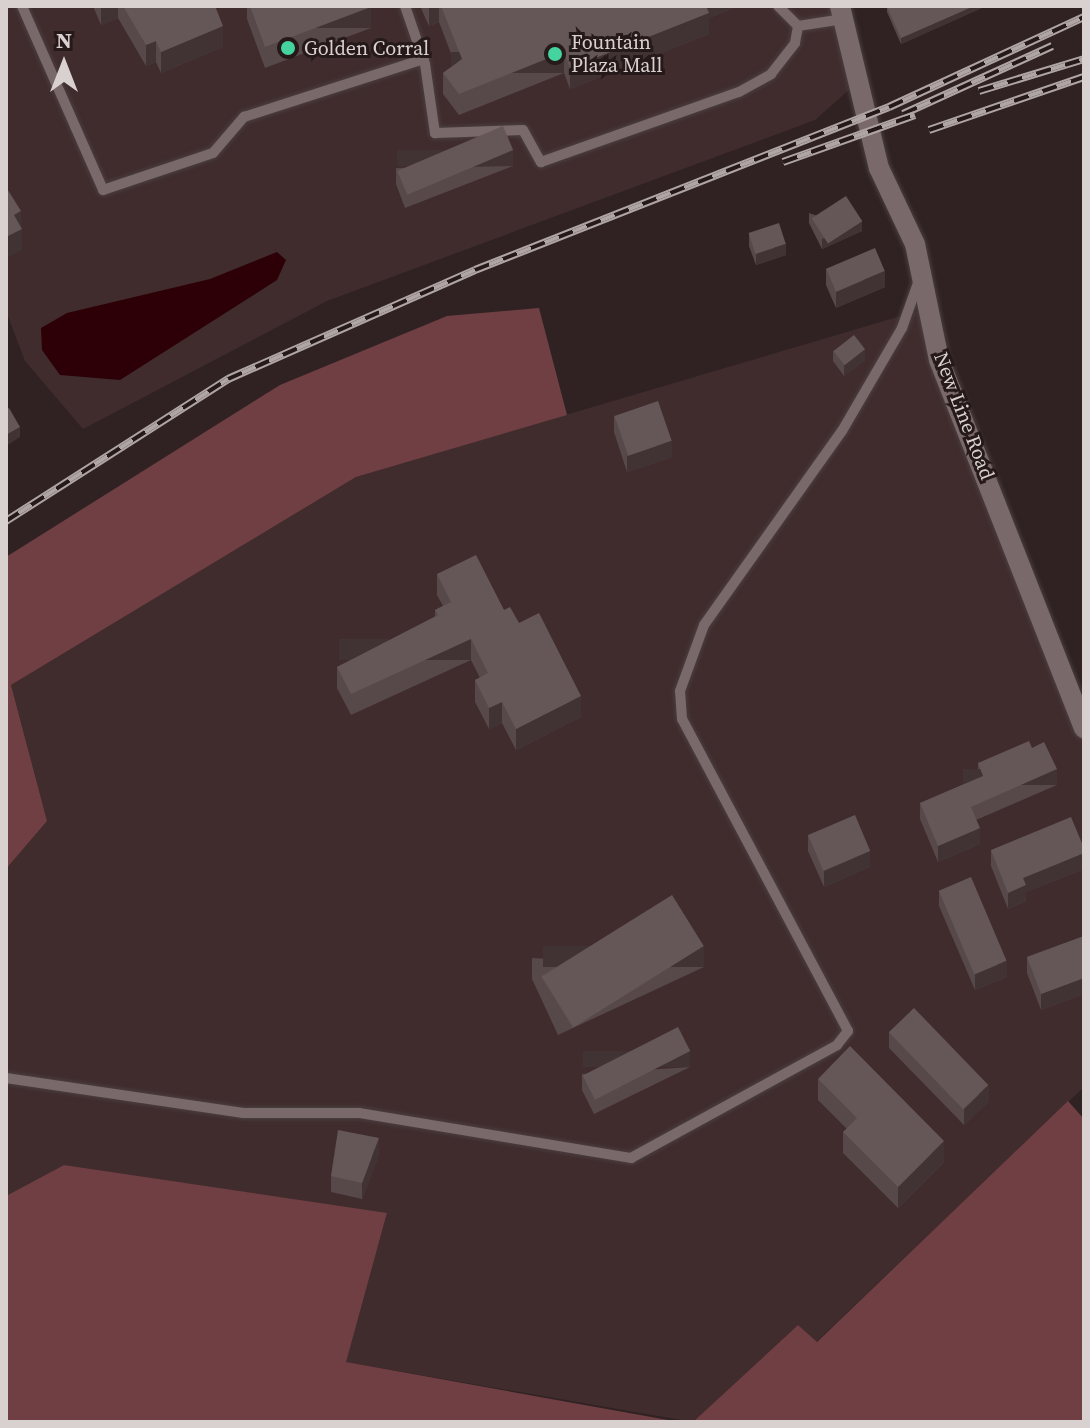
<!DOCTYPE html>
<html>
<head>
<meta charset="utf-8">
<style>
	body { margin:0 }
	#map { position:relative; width:1090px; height:1428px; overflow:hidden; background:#302223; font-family:"Source Serif 4",serif }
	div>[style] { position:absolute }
	.built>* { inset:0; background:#402c2d }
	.green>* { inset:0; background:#703f44 }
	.water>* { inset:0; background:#2c0006 }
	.roads { filter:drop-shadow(0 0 2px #4a3f40) drop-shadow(0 0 2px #4a3f40) }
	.service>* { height:10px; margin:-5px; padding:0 5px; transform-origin:5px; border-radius:5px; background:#7a696a }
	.minor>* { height:20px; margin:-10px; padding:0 10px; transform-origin:10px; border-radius:10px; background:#7a696a }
	.rail>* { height:8px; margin-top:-4px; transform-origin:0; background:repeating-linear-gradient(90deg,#26191a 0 15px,#afa5a5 0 30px); box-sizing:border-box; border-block:2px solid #afa5a5 }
	.wall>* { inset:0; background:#574849 }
	.shaded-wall>* { inset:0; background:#413334; transform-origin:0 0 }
	.building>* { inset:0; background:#655758; transform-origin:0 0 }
	.dots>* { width:22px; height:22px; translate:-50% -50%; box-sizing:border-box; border:4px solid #26191a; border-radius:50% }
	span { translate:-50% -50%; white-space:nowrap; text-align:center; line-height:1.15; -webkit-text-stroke:6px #26191a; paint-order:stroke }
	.poi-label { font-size:20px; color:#d9d0d0 }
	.left { translate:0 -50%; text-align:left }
	.street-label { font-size:20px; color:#d9d0d0 }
	.frame { position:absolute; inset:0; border:8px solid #d9d0d0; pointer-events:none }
	.north { position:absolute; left:24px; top:24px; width:80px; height:80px; -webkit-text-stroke:6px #26191a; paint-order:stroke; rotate:0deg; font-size:22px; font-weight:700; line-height:32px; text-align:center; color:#d9d0d0 }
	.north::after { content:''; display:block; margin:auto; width:28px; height:36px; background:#d9d0d0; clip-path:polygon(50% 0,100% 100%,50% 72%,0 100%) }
</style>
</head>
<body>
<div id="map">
	<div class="built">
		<i style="clip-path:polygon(6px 6px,830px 6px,851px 88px,815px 120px,327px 301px,83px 429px,25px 361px,6px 311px)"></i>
		<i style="clip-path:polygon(918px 311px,1084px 742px,1084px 1087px,816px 1342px,798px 1325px,693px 1422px,345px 1362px,387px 1214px,64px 1165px,6px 1196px,6px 869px,47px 821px,11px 685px,356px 477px)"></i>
	</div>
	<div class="green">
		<i style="clip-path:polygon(539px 308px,567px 415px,356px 477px,11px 685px,47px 821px,6px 869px,6px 557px,280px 385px,447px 316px)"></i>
		<i style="clip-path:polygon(1068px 1101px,1084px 1119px,1084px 1422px,693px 1422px,798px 1325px,817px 1342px)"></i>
		<i style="clip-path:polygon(64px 1165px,387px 1213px,346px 1362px,679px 1422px,6px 1422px,6px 1196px)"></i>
	</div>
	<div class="water">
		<i style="clip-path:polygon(277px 252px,286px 260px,277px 280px,120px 380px,60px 375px,42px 350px,41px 328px,67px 313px,210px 279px)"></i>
	</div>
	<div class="roads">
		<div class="service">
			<i style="left:22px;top:6px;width:201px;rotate:66.2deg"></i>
			<i style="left:103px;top:190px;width:116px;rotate:-18.6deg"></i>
			<i style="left:213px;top:153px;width:48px;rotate:-49.3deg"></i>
			<i style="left:244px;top:117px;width:189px;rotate:-17.9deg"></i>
			<i style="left:405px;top:6px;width:61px;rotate:71deg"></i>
			<i style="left:425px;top:64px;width:70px;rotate:81.8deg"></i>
			<i style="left:435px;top:133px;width:88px;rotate:-2deg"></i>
			<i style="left:523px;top:130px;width:37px;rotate:61deg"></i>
			<i style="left:541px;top:162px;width:210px;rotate:-19.5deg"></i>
			<i style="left:739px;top:92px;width:37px;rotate:-29deg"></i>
			<i style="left:771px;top:74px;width:39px;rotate:-52deg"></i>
			<i style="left:795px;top:43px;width:17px;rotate:-80deg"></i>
			<i style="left:778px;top:6px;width:28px;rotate:45deg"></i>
			<i style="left:798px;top:26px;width:46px;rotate:-8.8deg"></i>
			<i style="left:6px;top:1078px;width:240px;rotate:8.4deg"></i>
			<i style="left:243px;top:1113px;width:116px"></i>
			<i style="left:359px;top:1113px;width:276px;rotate:9.4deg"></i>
			<i style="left:631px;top:1158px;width:235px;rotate:-28.7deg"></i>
			<i style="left:837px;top:1045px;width:18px;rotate:-52deg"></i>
			<i style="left:848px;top:1031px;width:353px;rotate:-118deg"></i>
			<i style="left:682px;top:719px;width:28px;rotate:-94deg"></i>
			<i style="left:680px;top:691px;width:70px;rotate:-70deg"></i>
			<i style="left:704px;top:625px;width:238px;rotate:-54.6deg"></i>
			<i style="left:842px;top:431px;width:119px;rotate:-59.8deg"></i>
			<i style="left:902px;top:328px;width:48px;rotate:-70.4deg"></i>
		</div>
		<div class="minor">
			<i style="left:840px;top:6px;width:167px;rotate:76.5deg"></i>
			<i style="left:879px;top:168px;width:84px;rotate:64.7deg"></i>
			<i style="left:915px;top:244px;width:118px;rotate:78.3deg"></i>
			<i style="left:939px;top:360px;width:396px;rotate:68.5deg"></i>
		</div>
	</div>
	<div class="rail">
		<i style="left:979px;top:91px;width:110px;rotate:-16.9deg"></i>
		<i style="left:903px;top:114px;width:164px;rotate:-24.5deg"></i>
		<i style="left:929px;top:130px;width:164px;rotate:-18.9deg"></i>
		<i style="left:783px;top:162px;width:140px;rotate:-19.6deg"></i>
		<i style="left:6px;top:521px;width:264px;rotate:-32.6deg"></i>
		<i style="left:228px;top:379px;width:270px;rotate:-23.8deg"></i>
		<i style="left:475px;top:270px;width:445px;rotate:-21.5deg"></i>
		<i style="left:889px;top:107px;width:215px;rotate:-24.8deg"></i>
	</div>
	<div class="wall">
		<i style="clip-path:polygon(93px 6px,215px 6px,223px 47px,161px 73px,156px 62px,146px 66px,118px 18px,101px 25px)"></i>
		<i style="clip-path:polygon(247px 6px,371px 6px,371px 28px,265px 68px,247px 19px)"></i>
		<i style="clip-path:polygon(420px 6px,738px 6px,709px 18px,709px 34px,570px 89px,564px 73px,459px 115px,443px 94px,443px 73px,455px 64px,439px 22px,429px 26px)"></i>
		<i style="clip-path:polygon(986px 6px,901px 44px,887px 12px,887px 7px)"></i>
		<i style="clip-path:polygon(513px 166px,405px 208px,396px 184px,396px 168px)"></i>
		<i style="clip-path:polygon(809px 213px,862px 231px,822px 249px,809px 223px)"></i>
		<i style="clip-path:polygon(749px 235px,786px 255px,756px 265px,749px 246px)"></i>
		<i style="clip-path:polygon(826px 269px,885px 287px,836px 308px,826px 285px)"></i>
		<i style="clip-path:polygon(833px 351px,865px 360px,844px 376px,833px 361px)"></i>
		<i style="clip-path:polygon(614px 416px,672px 457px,627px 472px,614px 432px)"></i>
		<i style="clip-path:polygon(437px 574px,504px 610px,519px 623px,581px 717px,516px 750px,502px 723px,489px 729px,475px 702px,475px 680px,480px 678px,471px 660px,351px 715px,337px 688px,337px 667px,435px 617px,435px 610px,443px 606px,437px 595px)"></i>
		<i style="clip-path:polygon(1032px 748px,1057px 785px,976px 820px,980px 844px,938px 862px,920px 819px,920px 803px,978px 778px,978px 763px)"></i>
		<i style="clip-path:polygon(808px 835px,870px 867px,824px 887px,808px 851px)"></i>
		<i style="clip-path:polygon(1084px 848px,1084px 869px,1026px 892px,1026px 901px,1008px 909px,991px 866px,991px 850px)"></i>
		<i style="clip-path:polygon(939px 890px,1007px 977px,975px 990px,939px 906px)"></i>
		<i style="clip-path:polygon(1084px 936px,1084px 994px,1041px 1010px,1027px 973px,1027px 957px)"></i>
		<i style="clip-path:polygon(532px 958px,704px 967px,558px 1035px,532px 979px)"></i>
		<i style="clip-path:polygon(889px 1032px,989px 1101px,964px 1125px,889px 1048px)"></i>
		<i style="clip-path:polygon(690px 1067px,594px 1114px,582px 1090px,582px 1074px)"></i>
		<i style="clip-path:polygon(818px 1079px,944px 1162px,898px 1208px,843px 1153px,843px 1132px,847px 1129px,818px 1100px)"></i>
		<i style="clip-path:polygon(379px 1154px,362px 1199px,331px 1192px,331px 1176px)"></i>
	</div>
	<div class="shaded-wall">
		<i style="clip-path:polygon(101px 6px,118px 6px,118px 18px,101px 25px)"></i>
		<i style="clip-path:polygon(429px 6px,439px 6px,439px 22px,429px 26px)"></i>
		<i style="clip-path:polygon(703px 6px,738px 6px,709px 18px,709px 34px,570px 89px,570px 68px)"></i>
		<i style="clip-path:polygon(974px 6px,986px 6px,901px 44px,901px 38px)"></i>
		<i style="left:371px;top:7px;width:21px;height:113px;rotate:90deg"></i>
		<i style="clip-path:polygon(223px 26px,223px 47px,161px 73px,161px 52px)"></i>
		<i style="clip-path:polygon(156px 41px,156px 62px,146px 66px,146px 45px)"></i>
		<i style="left:564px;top:52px;width:21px;height:113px;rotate:90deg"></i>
		<i style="left:513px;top:150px;width:16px;height:116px;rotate:90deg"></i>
		<i style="clip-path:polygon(21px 211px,22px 250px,6px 258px,6px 237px,14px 215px)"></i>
		<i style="clip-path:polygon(862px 221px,862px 231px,822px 249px,822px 239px)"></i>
		<i style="clip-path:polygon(786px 244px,786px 255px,756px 265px,756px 254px)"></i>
		<i style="clip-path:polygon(885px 271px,885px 287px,836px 308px,836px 292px)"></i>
		<i style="clip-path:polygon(865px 349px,865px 360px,844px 376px,844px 365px)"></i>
		<i style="clip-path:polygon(20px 427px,20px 437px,6px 446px,6px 435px)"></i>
		<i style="clip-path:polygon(672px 441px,672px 457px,627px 472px,627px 456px)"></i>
		<i style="left:471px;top:639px;width:21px;height:132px;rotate:90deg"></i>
		<i style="clip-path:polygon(581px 696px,581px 717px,516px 750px,516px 729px)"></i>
		<i style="clip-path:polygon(502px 702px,502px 723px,489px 729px,489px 708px)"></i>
		<i style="left:1057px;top:769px;width:16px;height:94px;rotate:90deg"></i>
		<i style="clip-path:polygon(980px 828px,980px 844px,938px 862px,938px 846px)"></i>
		<i style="clip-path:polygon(870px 851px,870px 867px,824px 887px,824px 871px)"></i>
		<i style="clip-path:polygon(1084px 853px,1084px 869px,1026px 892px,1026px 901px,1008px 909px,1008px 893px,1023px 878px)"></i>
		<i style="left:704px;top:946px;width:21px;height:161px;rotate:90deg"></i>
		<i style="clip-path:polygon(1007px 961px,1007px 977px,975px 990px,975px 974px)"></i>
		<i style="clip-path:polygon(1084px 978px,1084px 994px,1041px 1010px,1041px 994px)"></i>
		<i style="left:690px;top:1051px;width:16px;height:107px;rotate:90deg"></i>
		<i style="clip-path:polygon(989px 1085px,989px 1101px,964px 1125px,964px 1109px)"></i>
		<i style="clip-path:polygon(379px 1138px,379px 1154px,362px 1199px,362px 1183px)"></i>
		<i style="clip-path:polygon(944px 1141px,944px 1162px,898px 1208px,898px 1187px)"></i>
	</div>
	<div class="building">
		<i style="clip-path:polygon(123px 6px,215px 6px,223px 26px,161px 52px,156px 41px,146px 45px)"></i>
		<i style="clip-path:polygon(250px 6px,371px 6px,371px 7px,265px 47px)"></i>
		<i style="clip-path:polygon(441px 6px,706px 6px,709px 13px,570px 68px,564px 52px,459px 94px,443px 73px,462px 59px)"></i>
		<i style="clip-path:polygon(889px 6px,974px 6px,901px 38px,887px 7px)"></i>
		<i style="left:503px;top:126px;width:26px;height:115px;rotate:67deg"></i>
		<i style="clip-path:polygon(6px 187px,21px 211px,14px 215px,22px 229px,6px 237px)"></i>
		<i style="left:846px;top:196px;width:30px;height:41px;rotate:57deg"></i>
		<i style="left:779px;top:223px;width:22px;height:32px;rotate:72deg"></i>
		<i style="left:875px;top:248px;width:25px;height:53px;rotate:67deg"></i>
		<i style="left:854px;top:335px;width:18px;height:26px;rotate:52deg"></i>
		<i style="left:658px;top:401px;width:42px;height:46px;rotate:71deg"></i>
		<i style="clip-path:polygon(9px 408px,20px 427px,6px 435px,6px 410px)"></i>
		<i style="clip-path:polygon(476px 555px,504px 610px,510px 607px,519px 623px,539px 613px,581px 696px,516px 729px,502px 702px,489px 708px,475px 680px,488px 673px,471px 639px,351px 694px,337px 667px,438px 615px,435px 610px,451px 602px,437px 574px)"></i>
		<i style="clip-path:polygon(1029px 741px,1032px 748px,1044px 742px,1057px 769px,971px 807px,980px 828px,938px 846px,920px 803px,983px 776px,978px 763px)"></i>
		<i style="left:855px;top:815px;width:39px;height:51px;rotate:67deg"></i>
		<i style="clip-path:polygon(1071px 817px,1084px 848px,1084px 853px,1023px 878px,1026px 885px,1008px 893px,991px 850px)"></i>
		<i style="left:971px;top:877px;width:91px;height:35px;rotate:67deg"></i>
		<i style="left:672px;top:895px;width:60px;height:154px;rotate:58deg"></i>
		<i style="clip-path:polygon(1084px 936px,1084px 978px,1041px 994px,1027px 957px)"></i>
		<i style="left:914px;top:1008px;width:107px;height:35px;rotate:46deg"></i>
		<i style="left:678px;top:1027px;width:27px;height:107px;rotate:63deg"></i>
		<i style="clip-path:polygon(850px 1046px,944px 1141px,898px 1187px,843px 1132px,857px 1118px,818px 1079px)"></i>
		<i style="clip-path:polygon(338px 1130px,379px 1138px,362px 1183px,331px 1176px)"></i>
	</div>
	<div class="dots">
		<i style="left:288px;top:48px;background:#45d49e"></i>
		<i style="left:555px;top:54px;background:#45d49e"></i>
	</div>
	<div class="poi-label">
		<span class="left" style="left:571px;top:54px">Fountain<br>Plaza Mall</span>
		<span class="left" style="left:304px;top:48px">Golden Corral</span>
	</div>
	<div class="street-label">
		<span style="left:964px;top:416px;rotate:69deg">New Line Road</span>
	</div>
	<div class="frame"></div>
	<div class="north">N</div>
</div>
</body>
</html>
